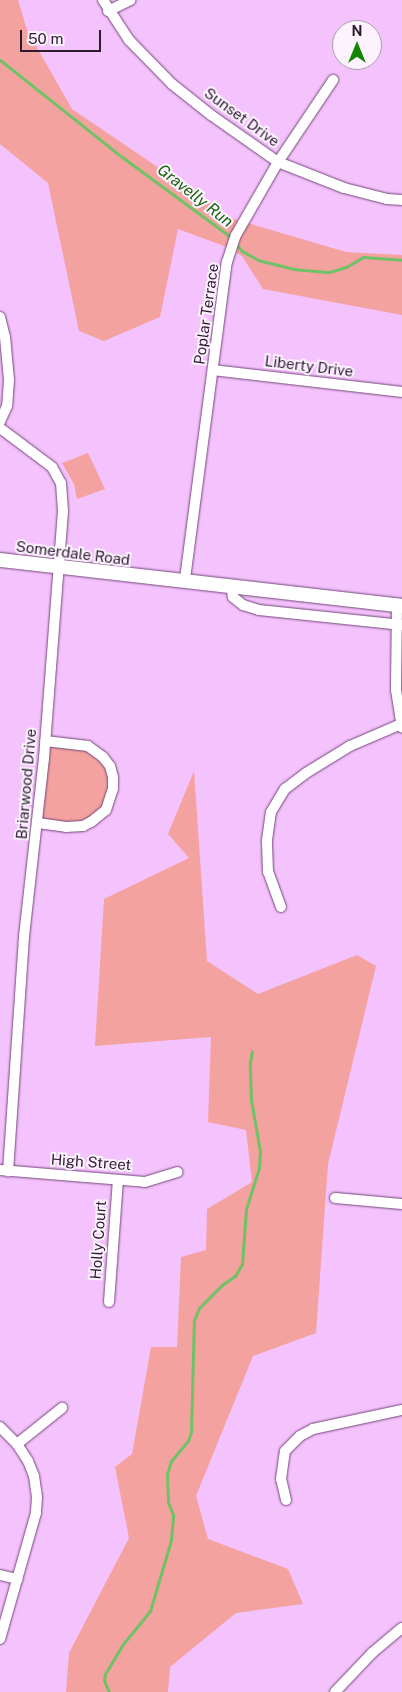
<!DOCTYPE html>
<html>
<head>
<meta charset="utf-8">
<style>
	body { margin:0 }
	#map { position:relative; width:402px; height:1692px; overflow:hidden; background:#f4c2fc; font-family:"Public Sans",sans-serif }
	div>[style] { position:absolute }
	.green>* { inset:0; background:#f4a2a0 }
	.stream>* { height:3px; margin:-1.5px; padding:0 1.5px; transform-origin:1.5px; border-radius:1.5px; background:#70c266 }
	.roads { filter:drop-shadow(0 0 1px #73477a) drop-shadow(0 0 1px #73477a) }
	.street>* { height:10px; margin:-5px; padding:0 5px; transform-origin:5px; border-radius:5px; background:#fff }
	.secondary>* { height:14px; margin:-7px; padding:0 7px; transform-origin:7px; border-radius:7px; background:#fff }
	span { translate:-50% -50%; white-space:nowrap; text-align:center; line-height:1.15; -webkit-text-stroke:4px #fdf3ff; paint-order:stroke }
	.street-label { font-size:15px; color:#2d1a30 }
	.water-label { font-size:16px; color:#17680a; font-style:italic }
	.north { position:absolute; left:332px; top:20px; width:50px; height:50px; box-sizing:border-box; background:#fdf3ff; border:1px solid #aa9cac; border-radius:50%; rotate:0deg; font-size:14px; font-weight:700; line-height:20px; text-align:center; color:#2d1a30 }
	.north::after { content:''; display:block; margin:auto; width:18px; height:22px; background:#158600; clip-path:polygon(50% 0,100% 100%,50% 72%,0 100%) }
	.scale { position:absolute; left:20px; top:30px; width:81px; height:22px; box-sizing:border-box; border:2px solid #2d1a30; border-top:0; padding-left:6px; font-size:15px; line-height:18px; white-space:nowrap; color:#2d1a30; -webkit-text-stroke:4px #fdf3ff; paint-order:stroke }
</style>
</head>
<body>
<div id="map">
	<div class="green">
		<i style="clip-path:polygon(0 0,18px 0,27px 30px,72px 109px,234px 219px,346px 252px,402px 255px,402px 315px,263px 289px,242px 256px,224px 246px,178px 229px,160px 317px,104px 341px,79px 331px,48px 183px,0 144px)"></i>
		<i style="clip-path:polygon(88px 453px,105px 489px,77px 499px,74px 484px,62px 463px)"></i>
		<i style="clip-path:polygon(45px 741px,77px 744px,110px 766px,110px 802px,91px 822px,38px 823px)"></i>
		<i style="clip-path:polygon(194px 771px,207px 961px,258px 994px,357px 955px,376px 966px,328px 1164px,316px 1333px,253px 1356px,196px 1496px,208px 1539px,288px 1569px,303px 1604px,236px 1613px,170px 1667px,168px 1692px,66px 1692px,69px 1653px,129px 1538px,115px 1467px,132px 1454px,151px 1347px,177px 1347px,181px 1257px,206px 1250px,207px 1209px,252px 1182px,246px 1130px,208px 1122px,211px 1037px,95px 1046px,104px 899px,189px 858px,168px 834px)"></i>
	</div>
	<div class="stream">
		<i style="left:0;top:60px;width:156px;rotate:38.5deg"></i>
		<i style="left:122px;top:157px;width:130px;rotate:36.3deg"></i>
		<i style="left:227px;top:234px;width:23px;rotate:49deg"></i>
		<i style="left:242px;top:251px;width:18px;rotate:29deg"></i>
		<i style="left:258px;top:260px;width:36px;rotate:14deg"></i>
		<i style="left:293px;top:269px;width:36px;rotate:5deg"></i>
		<i style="left:329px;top:272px;width:18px;rotate:-16deg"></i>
		<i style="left:346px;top:267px;width:20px;rotate:-30deg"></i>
		<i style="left:363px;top:257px;width:39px;rotate:4deg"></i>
		<i style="left:109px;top:1692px;width:13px;rotate:-113deg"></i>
		<i style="left:104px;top:1680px;width:6px;rotate:-81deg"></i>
		<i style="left:105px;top:1674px;width:35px;rotate:-59deg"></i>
		<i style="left:123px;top:1644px;width:43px;rotate:-50.7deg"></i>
		<i style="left:150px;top:1611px;width:74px;rotate:-73.5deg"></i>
		<i style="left:171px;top:1540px;width:25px;rotate:-85deg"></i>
		<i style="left:173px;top:1515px;width:14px;rotate:-111deg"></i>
		<i style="left:168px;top:1502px;width:28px;rotate:-92deg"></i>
		<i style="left:167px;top:1474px;width:14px;rotate:-73deg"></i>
		<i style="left:171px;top:1461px;width:26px;rotate:-50deg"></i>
		<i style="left:188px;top:1441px;width:9px;rotate:-72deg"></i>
		<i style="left:191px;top:1432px;width:112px;rotate:-88.5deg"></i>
		<i style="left:194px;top:1320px;width:13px;rotate:-67deg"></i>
		<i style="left:199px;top:1308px;width:33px;rotate:-45deg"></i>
		<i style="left:222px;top:1285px;width:16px;rotate:-35deg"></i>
		<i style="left:235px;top:1276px;width:14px;rotate:-60deg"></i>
		<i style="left:242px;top:1264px;width:55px;rotate:-85.8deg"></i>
		<i style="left:246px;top:1209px;width:43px;rotate:-72.4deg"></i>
		<i style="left:259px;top:1168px;width:17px;rotate:-87deg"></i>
		<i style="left:260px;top:1151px;width:52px;rotate:-100deg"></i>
		<i style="left:251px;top:1100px;width:37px;rotate:-92deg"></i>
		<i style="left:250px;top:1063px;width:12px;rotate:-81deg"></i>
	</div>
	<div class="roads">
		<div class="street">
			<i style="left:103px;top:0;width:48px;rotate:57deg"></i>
			<i style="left:129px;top:40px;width:62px;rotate:45.7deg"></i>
			<i style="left:172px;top:84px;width:50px;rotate:38.5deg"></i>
			<i style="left:211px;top:115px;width:82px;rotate:35deg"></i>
			<i style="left:278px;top:162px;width:71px;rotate:21.5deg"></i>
			<i style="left:344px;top:188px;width:44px;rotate:14.3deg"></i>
			<i style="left:387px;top:199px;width:15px;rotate:4deg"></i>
			<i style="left:108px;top:11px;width:25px;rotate:-26deg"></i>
			<i style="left:0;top:317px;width:21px;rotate:76deg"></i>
			<i style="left:5px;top:337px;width:43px;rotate:84.7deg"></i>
			<i style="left:9px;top:380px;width:26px;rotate:94deg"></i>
			<i style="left:7px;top:406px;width:17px;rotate:114deg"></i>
			<i style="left:213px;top:370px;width:190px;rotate:6.6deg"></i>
			<i style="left:0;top:428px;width:65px;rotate:36.9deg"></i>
			<i style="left:52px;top:467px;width:18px;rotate:61deg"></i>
			<i style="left:61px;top:483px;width:28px;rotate:86deg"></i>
			<i style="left:63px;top:511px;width:248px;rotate:94.4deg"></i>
			<i style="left:44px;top:758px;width:180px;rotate:96.4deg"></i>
			<i style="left:24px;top:937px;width:235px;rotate:93.9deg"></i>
			<i style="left:185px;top:579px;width:320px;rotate:-82.5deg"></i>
			<i style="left:227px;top:262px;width:28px;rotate:-72deg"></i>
			<i style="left:236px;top:235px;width:84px;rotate:-60.1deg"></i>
			<i style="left:278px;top:162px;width:99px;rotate:-56.1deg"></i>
			<i style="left:231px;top:585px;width:12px;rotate:81deg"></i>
			<i style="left:233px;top:597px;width:13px;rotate:39deg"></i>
			<i style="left:243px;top:605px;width:17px;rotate:17deg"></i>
			<i style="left:259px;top:610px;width:144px;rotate:6deg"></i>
			<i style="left:397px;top:605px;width:85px;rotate:90.7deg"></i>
			<i style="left:396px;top:690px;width:38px;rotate:81deg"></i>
			<i style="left:38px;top:823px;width:28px;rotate:8deg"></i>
			<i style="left:66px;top:827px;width:17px;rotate:-3deg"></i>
			<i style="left:83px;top:826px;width:9px;rotate:-27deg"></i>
			<i style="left:91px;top:822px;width:19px;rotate:-39deg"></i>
			<i style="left:106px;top:810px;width:22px;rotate:-72deg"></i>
			<i style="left:113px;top:789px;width:12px;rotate:-90deg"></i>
			<i style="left:113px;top:777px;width:11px;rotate:-105deg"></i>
			<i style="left:110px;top:766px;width:11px;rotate:-128deg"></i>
			<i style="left:103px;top:757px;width:19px;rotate:-144deg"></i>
			<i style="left:88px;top:746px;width:43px;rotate:-173.4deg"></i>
			<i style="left:281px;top:907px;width:37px;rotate:-110deg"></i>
			<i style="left:268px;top:872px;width:32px;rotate:-92deg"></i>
			<i style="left:267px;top:840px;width:28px;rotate:-82deg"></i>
			<i style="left:271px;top:812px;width:27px;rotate:-59deg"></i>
			<i style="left:285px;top:789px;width:26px;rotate:-37deg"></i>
			<i style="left:306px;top:773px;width:52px;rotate:-31.5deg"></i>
			<i style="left:350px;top:746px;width:56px;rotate:-23.3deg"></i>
			<i style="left:0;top:1170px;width:145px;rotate:4.7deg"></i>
			<i style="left:145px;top:1182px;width:34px;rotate:-17deg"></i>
			<i style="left:335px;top:1198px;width:67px;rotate:5.1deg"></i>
			<i style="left:109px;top:1302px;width:122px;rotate:-85.8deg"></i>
			<i style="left:0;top:1427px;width:24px;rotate:45deg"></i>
			<i style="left:17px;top:1444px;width:20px;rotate:57deg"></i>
			<i style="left:28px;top:1461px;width:16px;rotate:68deg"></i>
			<i style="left:34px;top:1476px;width:21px;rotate:82deg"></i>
			<i style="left:37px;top:1497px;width:16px;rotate:94deg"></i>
			<i style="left:36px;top:1513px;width:131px;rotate:105.9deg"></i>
			<i style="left:17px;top:1444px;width:58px;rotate:-38.7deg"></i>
			<i style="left:286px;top:1500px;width:22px;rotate:-103deg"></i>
			<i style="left:281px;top:1479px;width:28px;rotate:-82deg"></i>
			<i style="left:285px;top:1451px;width:21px;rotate:-45deg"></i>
			<i style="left:300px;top:1436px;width:15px;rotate:-28deg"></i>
			<i style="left:313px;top:1429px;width:91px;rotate:-12.1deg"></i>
			<i style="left:0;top:1575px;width:18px;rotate:13deg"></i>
			<i style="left:335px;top:1692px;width:54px;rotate:-46.5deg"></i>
			<i style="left:372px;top:1653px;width:39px;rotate:-40deg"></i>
		</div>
		<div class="secondary">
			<i style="left:0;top:560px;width:405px;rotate:6.5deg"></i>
		</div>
	</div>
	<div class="street-label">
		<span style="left:242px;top:117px;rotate:36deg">Sunset Drive</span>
		<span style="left:206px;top:314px;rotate:-82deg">Poplar Terrace</span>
		<span style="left:309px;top:366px;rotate:7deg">Liberty Drive</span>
		<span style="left:73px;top:553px;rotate:7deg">Somerdale Road</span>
		<span style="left:26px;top:784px;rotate:-85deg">Briarwood Drive</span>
		<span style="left:91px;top:1162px;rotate:4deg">High Street</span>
		<span style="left:98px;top:1240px;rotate:-86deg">Holly Court</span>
	</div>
	<div class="water-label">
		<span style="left:195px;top:196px;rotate:38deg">Gravelly Run</span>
	</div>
	<div class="north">N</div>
	<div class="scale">50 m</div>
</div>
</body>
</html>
